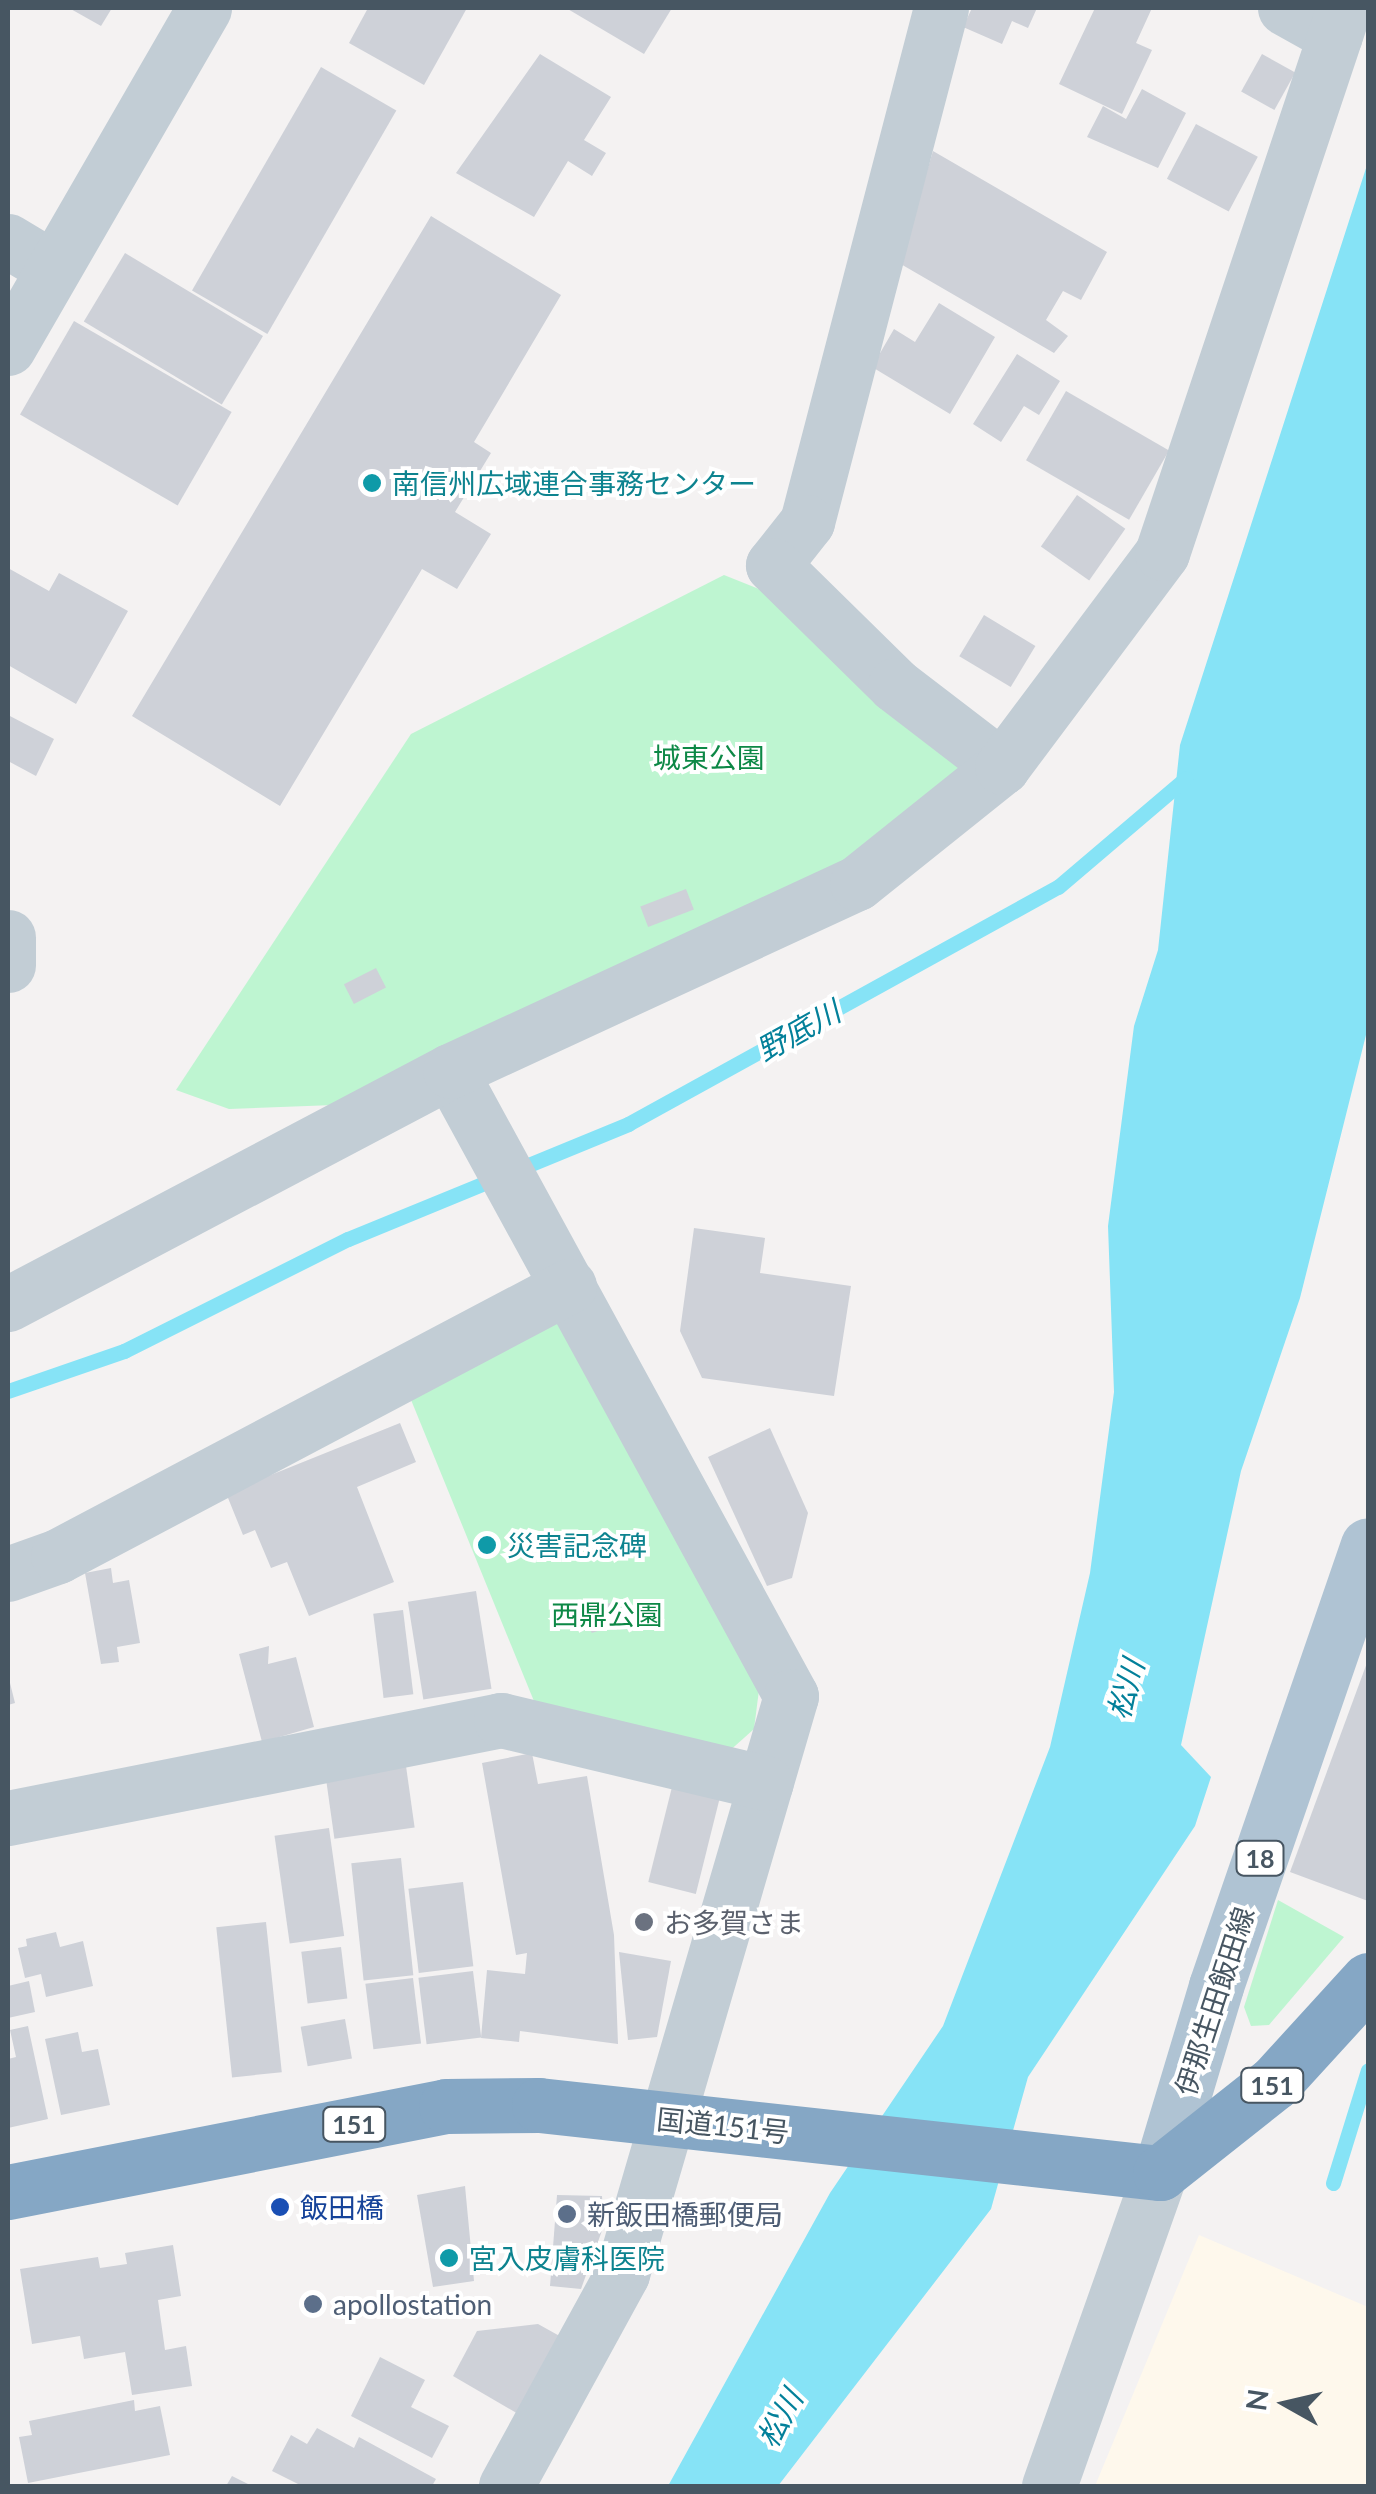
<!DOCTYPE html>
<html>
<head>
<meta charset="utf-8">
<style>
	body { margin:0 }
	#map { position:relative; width:1376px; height:2494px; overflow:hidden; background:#f4f2f2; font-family:Lato,"Noto Sans JP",sans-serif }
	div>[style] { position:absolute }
	.commercial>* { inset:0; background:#fef8ec }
	.green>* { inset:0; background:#bef5d1 }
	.water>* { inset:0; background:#86e3f6 }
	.stream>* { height:15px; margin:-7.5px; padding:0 7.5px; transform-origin:7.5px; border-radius:7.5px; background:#86e3f6 }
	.building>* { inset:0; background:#ced1d8; transform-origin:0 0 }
	.minor>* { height:55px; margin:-27.5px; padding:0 27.5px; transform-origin:27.5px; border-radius:27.5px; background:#c2cdd5 }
	.major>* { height:55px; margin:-27.5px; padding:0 27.5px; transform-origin:27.5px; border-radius:27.5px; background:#afc3d3 }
	.highway>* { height:55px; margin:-27.5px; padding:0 27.5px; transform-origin:27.5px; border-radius:27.5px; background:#85a7c5 }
	.dots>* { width:28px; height:28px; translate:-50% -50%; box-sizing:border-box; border:5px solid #fff; border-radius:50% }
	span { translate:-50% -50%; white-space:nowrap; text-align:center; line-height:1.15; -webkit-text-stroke:8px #fff; paint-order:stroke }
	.shield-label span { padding:2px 8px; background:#fff; border:2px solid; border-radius:8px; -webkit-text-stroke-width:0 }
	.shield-label { font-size:25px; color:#475662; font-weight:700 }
	.culture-label { font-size:28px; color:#0d838f }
	.left { translate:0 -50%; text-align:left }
	.park-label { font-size:28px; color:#0d8846 }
	.worship-label { font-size:28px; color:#5b616d }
	.street-label { font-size:28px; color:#475662 }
	.transit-label { font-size:28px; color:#164399 }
	.service-label { font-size:28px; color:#4e5e75 }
	.water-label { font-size:30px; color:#03809a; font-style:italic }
	.frame { position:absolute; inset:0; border:10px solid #475662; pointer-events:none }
	.north { position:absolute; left:1236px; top:2354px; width:100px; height:100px; -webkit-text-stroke:8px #fff; paint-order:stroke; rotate:278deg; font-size:28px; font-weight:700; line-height:40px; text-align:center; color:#475662 }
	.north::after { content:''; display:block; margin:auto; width:35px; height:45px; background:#475662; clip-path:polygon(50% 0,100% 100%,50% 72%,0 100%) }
</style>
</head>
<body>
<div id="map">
	<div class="commercial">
		<i style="clip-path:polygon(1199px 2235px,1368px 2307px,1368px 2486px,1095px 2486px)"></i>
	</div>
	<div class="green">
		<i style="clip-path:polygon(724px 575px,764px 591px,962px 757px,958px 780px,842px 868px,334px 1105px,229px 1109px,176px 1090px,411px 734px)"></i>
		<i style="clip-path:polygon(550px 1317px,570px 1322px,759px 1690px,754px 1729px,726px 1754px,538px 1711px,407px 1390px)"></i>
		<i style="clip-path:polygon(1278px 1900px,1344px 1937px,1269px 2025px,1251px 2026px,1244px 2007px)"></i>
	</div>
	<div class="water">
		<i style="clip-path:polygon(1368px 162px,1368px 1027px,1300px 1298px,1241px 1471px,1181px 1745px,1211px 1777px,1195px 1826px,1028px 2077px,991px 2209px,778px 2486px,668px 2486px,830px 2193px,943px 2026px,1050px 1747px,1090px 1573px,1114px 1392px,1108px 1226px,1134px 1026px,1158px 950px,1180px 745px)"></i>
	</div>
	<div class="stream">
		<i style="left:8px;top:1391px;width:123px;rotate:-19deg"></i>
		<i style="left:124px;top:1351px;width:250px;rotate:-26.6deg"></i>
		<i style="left:348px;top:1239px;width:303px;rotate:-22.3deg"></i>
		<i style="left:628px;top:1124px;width:491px;rotate:-28.9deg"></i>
		<i style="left:1058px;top:887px;width:168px;rotate:-40.4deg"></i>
		<i style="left:1333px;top:2183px;width:118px;rotate:-72.8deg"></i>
	</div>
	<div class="building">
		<i style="clip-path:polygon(69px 8px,112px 8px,101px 26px)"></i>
		<i style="clip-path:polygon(368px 8px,467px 8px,424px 85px,349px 43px)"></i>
		<i style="clip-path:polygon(566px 8px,672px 8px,644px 54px)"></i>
		<i style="clip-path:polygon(972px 8px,1037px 8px,1028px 28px,1012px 21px,1002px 44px,963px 27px)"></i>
		<i style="clip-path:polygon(1095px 8px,1152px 8px,1136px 43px,1152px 50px,1122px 114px,1059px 84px)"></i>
		<i style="clip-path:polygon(540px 54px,611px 97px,584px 140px,606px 153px,592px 176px,568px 161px,534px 217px,456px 173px)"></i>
		<i style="left:1262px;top:54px;width:38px;height:43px;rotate:29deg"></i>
		<i style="left:321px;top:67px;width:87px;height:258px;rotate:30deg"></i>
		<i style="clip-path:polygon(1142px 89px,1186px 113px,1158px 168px,1087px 137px,1103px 106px,1126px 119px)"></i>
		<i style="left:1196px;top:124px;width:70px;height:62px;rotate:28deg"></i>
		<i style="clip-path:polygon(933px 151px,1107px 252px,1081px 300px,1063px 291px,1046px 320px,1068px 336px,1054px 353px,899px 263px)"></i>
		<i style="clip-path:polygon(431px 216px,561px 295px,474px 442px,491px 453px,455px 512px,491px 534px,457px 589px,422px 569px,280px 806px,132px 716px)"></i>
		<i style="left:125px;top:253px;width:161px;height:80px;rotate:31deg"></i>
		<i style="clip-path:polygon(939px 303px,995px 337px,950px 414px,872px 367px,894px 329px,915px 342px)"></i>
		<i style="left:74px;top:321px;width:182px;height:108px;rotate:30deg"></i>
		<i style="clip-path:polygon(1017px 354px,1060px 381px,1039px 415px,1024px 406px,1001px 442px,973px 424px)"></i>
		<i style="left:1066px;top:391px;width:119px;height:80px;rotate:30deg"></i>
		<i style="left:1077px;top:495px;width:59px;height:63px;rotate:35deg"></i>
		<i style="clip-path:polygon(8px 568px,49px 591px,59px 573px,128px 611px,76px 704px,8px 665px)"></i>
		<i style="left:984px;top:615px;width:60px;height:48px;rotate:31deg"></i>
		<i style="clip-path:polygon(8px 715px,54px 739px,36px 776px,8px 761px)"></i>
		<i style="left:686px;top:889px;width:22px;height:49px;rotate:69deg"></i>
		<i style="left:376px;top:968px;width:22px;height:36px;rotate:63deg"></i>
		<i style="clip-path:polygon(694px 1228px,765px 1238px,760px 1273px,851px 1286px,834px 1396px,702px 1378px,680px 1331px)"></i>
		<i style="clip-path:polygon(400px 1423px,416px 1462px,357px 1487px,394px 1582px,309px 1616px,287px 1562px,271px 1568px,255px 1530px,243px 1535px,226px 1493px)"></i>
		<i style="clip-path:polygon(770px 1428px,808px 1513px,792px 1578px,767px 1586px,708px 1457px)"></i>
		<i style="clip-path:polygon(111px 1568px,113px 1583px,129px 1580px,140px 1643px,117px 1647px,119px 1662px,101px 1664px,85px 1573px)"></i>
		<i style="left:476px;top:1591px;width:99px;height:69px;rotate:81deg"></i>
		<i style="left:616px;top:1601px;width:23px;height:33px;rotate:72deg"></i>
		<i style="left:403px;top:1610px;width:85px;height:30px;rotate:83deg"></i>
		<i style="clip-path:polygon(269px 1646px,268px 1664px,296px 1657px,314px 1727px,262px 1742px,239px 1654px)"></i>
		<i style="clip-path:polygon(1368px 1660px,1368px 1901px,1290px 1872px)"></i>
		<i style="clip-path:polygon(8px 1675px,15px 1703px,8px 1705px)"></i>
		<i style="clip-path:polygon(532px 1753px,538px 1784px,587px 1776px,614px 1935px,618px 2044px,520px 2031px,519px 2042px,481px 2038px,487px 1970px,525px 1974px,527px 1953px,516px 1955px,482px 1763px)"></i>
		<i style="left:406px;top:1766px;width:62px;height:81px;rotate:82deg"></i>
		<i style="left:672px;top:1787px;width:49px;height:98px;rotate:14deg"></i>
		<i style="left:329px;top:1828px;width:109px;height:55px;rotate:82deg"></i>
		<i style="left:401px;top:1858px;width:118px;height:50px;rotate:84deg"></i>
		<i style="left:463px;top:1882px;width:85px;height:55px;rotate:83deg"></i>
		<i style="left:266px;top:1922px;width:151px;height:50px;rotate:84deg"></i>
		<i style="clip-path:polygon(56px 1932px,60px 1947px,83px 1941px,93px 1986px,46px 1997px,41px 1974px,25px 1978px,18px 1948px,27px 1946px,26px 1939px)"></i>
		<i style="left:341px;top:1947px;width:52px;height:40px;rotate:83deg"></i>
		<i style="clip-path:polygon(619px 1952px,671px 1961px,657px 2037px,628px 2040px)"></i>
		<i style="left:473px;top:1971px;width:67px;height:55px;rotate:83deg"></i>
		<i style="left:413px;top:1978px;width:66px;height:48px;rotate:83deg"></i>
		<i style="clip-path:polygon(29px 1981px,35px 2012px,8px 2018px,8px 1986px)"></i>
		<i style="left:345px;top:2019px;width:40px;height:45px;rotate:80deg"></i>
		<i style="clip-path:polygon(28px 2026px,48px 2119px,8px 2128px,8px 2059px,16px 2057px,10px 2030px)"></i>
		<i style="clip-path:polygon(78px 2032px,82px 2052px,98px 2049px,110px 2105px,61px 2115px,45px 2039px)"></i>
		<i style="clip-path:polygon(465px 2186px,474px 2281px,433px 2287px,417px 2195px)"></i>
		<i style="clip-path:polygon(557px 2195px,602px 2196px,604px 2225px,581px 2289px,550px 2286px)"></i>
		<i style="clip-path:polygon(173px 2245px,181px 2296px,158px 2300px,165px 2350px,186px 2346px,192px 2386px,132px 2395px,125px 2352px,84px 2359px,80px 2336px,32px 2344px,20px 2269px,98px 2257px,100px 2268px,127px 2264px,125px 2253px)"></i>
		<i style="clip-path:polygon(538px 2324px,565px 2339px,520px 2415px,453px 2376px,477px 2331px)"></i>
		<i style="clip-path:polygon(380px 2357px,425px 2380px,411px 2407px,449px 2426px,432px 2458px,351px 2416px)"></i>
		<i style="clip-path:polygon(134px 2400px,135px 2411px,160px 2406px,170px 2455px,28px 2483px,19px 2437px,32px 2435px,29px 2421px)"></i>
		<i style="clip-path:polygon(317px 2428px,354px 2448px,359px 2437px,436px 2479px,432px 2486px,302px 2486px,272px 2471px,291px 2435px,307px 2444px)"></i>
		<i style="clip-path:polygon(232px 2476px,252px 2486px,226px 2486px)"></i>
	</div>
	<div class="minor">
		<i style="left:941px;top:8px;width:531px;rotate:104.61deg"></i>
		<i style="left:807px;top:522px;width:55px;rotate:128.3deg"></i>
		<i style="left:773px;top:565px;width:171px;rotate:44.5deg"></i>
		<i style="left:895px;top:685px;width:135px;rotate:37.5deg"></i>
		<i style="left:1285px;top:8px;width:57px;rotate:29.2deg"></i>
		<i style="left:8px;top:241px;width:52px;rotate:31deg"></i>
		<i style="left:8px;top:348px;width:392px;rotate:-60deg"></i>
		<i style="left:8px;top:937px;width:28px;rotate:90deg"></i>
		<i style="left:450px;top:1071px;width:712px;rotate:61.38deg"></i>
		<i style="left:791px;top:1696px;width:602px;rotate:106.3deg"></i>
		<i style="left:622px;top:2274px;width:242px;rotate:118.7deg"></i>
		<i style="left:8px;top:1304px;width:500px;rotate:-27.8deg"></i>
		<i style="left:450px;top:1071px;width:448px;rotate:-24.8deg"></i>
		<i style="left:857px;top:883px;width:186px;rotate:-38.7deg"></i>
		<i style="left:1002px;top:767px;width:267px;rotate:-53.2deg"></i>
		<i style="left:1162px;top:553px;width:575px;rotate:-71.53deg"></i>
		<i style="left:8px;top:1574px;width:53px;rotate:-19.8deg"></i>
		<i style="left:58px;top:1556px;width:578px;rotate:-27.85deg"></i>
		<i style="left:8px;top:1818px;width:503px;rotate:-11.24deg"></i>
		<i style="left:501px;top:1720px;width:272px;rotate:13.4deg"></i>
		<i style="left:1049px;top:2486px;width:332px;rotate:-70.5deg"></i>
	</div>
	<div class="major">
		<i style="left:1160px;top:2173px;width:195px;rotate:-73.3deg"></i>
		<i style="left:1216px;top:1986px;width:466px;rotate:-71deg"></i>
	</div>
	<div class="highway">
		<i style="left:8px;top:2192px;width:446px;rotate:-11.1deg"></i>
		<i style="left:446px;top:2106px;width:93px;rotate:-0.6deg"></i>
		<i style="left:539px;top:2105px;width:625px;rotate:6.25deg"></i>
		<i style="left:1160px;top:2173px;width:147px;rotate:-38.4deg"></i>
		<i style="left:1275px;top:2082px;width:138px;rotate:-47.6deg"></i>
	</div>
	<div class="dots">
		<i style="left:372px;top:483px;background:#0f9aa8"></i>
		<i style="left:487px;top:1545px;background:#0f9aa8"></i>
		<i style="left:644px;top:1922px;background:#6b7280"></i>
		<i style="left:280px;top:2207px;background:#1a4fb4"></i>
		<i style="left:567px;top:2214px;background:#5c6f8a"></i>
		<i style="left:449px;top:2258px;background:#0f9aa8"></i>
		<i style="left:313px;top:2304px;background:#5c6f8a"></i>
	</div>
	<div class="shield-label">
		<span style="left:1260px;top:1858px">18</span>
		<span style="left:1272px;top:2085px">151</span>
		<span style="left:354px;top:2124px">151</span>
	</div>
	<div class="culture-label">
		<span class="left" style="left:392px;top:483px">南信州広域連合事務センター</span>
		<span class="left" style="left:507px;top:1545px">災害記念碑</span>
		<span class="left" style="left:469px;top:2258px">宮入皮膚科医院</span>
	</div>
	<div class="park-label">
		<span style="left:709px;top:757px">城東公園</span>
		<span style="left:607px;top:1614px">西鼎公園</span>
	</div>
	<div class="worship-label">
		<span class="left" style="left:664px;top:1922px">お多賀さま</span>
	</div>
	<div class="street-label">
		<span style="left:1214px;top:2001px;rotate:-72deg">伊那生田飯田線</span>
		<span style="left:723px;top:2125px;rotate:6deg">国道151号</span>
	</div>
	<div class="transit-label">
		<span class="left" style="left:300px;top:2207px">飯田橋</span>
	</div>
	<div class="service-label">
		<span class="left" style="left:587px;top:2214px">新飯田橋郵便局</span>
		<span class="left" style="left:333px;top:2304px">apollostation</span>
	</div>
	<div class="water-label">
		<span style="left:798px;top:1030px;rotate:-29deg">野底川</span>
		<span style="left:1125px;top:1689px;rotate:-74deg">松川</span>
		<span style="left:779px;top:2418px;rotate:-61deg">松川</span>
	</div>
	<div class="frame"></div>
	<div class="north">N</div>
</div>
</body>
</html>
